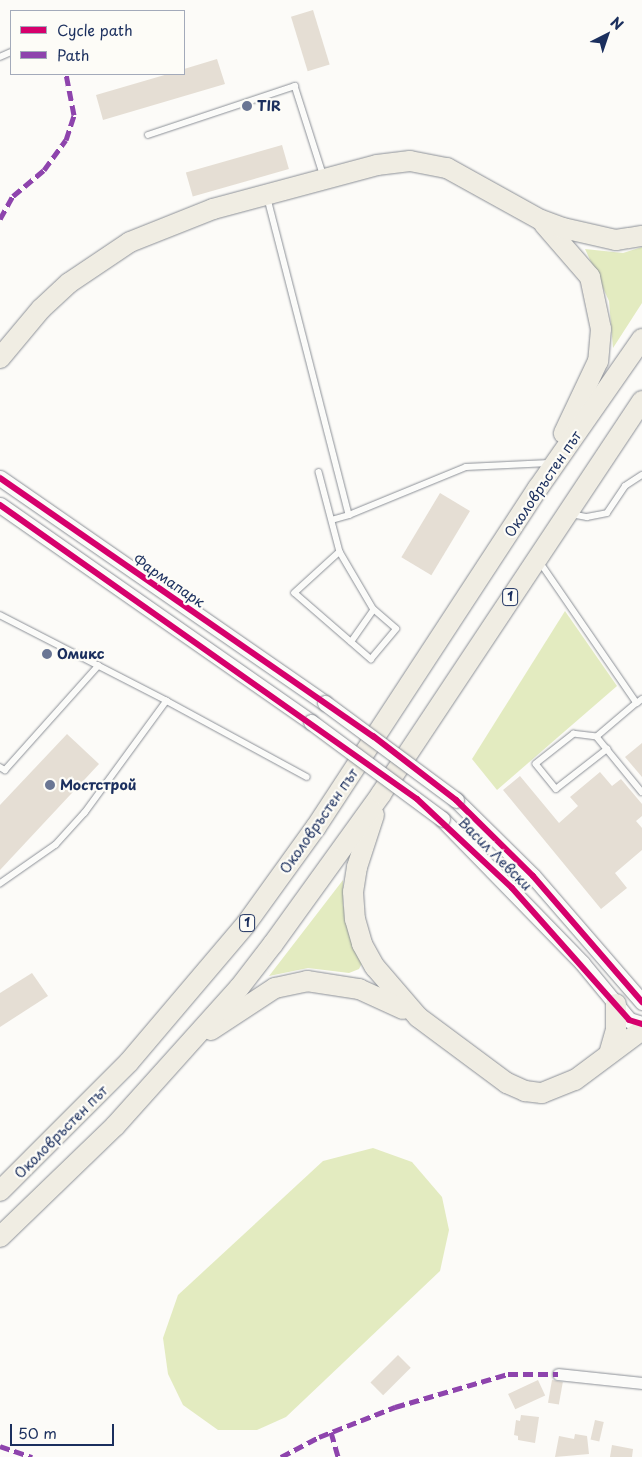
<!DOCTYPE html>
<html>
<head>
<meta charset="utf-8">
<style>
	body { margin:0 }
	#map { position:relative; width:642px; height:1457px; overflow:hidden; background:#fcfbf8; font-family:"Playpen Sans",sans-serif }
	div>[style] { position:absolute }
	.green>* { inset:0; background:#e3ebc0 }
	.building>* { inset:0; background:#e5ded4; transform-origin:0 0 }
	.roads { filter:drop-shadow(0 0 1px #8c9097) drop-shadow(0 0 1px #8c9097) }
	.service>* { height:5.5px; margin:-2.75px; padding:0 2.75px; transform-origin:2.75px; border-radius:2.75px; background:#fbfbf9 }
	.minor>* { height:11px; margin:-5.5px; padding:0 5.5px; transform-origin:5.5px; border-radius:5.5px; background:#fbfbf9 }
	.tertiary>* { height:15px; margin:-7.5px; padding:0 7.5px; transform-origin:7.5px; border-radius:7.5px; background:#fbfbf9 }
	.trunk>* { height:20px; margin:-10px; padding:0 10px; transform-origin:10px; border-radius:10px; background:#f0ede3 }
	.bridges { filter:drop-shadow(0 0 1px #8c9097) drop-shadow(0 0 1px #8c9097) }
	.tertiary-bridge>* { height:15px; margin:-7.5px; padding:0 7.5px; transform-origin:7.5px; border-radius:7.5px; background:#fbfbf9 }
	.quiet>* { height:5px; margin-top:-2.5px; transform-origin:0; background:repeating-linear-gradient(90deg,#8e44ad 0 10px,transparent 0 15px) }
	.cycleway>* { height:6px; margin:-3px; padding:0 3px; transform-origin:3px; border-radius:3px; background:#d6006c }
	.dots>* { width:14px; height:14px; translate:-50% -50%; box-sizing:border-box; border:2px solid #fdfcf7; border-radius:50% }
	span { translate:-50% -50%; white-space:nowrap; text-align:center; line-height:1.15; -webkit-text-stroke:4.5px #fdfcf7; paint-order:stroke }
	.shield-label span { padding:1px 4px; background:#fdfcf7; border:1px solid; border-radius:4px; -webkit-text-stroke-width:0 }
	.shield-label { font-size:12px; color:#1b2f5e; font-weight:700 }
	.poi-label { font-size:14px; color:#1b2f5e; font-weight:700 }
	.left { translate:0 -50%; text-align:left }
	.street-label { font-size:14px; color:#1b2f5e }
	.legend { position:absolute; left:10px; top:10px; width:175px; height:65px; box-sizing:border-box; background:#fdfcf7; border:1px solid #a3aaba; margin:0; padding:6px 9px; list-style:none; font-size:15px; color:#1b2f5e }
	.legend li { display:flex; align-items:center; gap:10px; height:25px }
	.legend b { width:25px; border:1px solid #a3aaba }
	.north { position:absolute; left:582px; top:10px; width:50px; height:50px; -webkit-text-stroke:4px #fdfcf7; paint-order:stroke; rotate:41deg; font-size:14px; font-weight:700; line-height:20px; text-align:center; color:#1b2f5e }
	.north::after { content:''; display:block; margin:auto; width:18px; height:22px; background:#1b2f5e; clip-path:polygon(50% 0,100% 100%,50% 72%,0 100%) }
	.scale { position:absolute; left:10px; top:1424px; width:104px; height:22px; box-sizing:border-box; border:2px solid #1b2f5e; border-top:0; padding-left:6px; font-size:15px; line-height:18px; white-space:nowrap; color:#1b2f5e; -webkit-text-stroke:4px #fdfcf7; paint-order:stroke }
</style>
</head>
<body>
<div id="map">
	<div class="green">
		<i style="clip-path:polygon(642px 247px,642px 303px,613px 348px,609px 301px,585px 249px,623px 253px)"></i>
		<i style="clip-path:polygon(565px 611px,617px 686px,497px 790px,472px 759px)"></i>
		<i style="clip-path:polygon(343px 880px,343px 905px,362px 963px,359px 969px,349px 973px,308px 968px,269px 976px)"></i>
		<i style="clip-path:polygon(373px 1148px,412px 1162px,442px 1197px,449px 1230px,440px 1271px,286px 1417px,257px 1430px,218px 1430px,183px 1405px,168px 1374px,163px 1338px,178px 1295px,323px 1161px)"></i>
	</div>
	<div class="building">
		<i style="left:313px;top:10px;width:57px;height:23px;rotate:73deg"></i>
		<i style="clip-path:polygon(217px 59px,225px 84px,103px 120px,96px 95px,168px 74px,184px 74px,184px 69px)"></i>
		<i style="left:282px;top:145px;width:25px;height:100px;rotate:74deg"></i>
		<i style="left:440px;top:493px;width:35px;height:75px;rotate:31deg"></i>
		<i style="clip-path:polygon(67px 734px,99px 764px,0 870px,0 805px)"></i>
		<i style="clip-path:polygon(642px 743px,642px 777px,625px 757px)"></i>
		<i style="clip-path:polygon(600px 772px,612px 786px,621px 779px,642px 804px,642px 816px,636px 821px,642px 828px,642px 850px,615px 873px,627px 888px,601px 909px,503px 790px,520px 776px,559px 823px,578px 806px,570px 797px)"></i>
		<i style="clip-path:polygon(32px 973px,48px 996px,0 1027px,0 993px)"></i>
		<i style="left:398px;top:1355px;width:18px;height:39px;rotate:45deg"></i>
		<i style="left:538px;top:1380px;width:17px;height:33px;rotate:65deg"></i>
		<i style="left:552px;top:1380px;width:11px;height:23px;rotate:10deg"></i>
		<i style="clip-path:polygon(521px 1415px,539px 1417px,535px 1443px,518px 1440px,518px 1436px,514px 1435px,516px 1420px,520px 1421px)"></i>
		<i style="left:595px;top:1420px;width:9px;height:20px;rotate:13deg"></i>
		<i style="clip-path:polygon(575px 1434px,587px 1436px,589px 1454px,555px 1457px,559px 1436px,574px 1439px)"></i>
		<i style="clip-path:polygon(612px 1445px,633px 1449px,632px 1457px,610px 1457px)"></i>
	</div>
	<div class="roads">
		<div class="service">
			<i style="left:0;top:57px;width:12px;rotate:-24deg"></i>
			<i style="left:148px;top:135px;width:155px;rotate:-18.4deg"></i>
			<i style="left:295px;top:86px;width:96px;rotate:72.3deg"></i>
			<i style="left:268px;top:199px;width:326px;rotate:75.6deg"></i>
			<i style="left:349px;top:515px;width:126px;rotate:-22.3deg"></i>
			<i style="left:466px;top:467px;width:83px;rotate:-2.8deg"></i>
			<i style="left:319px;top:472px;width:83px;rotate:75.3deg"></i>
			<i style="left:340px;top:552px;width:67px;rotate:59.6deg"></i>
			<i style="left:571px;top:514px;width:16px;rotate:11deg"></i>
			<i style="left:587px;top:517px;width:20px;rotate:-11deg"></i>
			<i style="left:607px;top:513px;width:32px;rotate:-56deg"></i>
			<i style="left:625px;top:486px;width:20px;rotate:-33deg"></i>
			<i style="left:332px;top:520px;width:18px;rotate:-16deg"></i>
			<i style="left:340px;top:552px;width:61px;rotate:137.7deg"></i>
			<i style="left:295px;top:593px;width:101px;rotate:41deg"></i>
			<i style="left:371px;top:659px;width:39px;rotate:-50deg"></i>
			<i style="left:396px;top:629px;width:29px;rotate:-139deg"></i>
			<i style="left:374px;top:610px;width:39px;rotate:125deg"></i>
			<i style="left:540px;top:562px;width:171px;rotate:55.5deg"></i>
			<i style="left:637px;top:703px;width:6px;rotate:-39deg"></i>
			<i style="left:0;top:615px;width:188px;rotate:27.2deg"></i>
			<i style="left:167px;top:701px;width:139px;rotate:126.2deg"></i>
			<i style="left:85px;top:813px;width:43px;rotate:132.2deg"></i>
			<i style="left:56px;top:845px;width:68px;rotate:145.1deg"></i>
			<i style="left:167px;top:701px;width:159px;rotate:28.5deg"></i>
			<i style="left:637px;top:703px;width:52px;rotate:139.6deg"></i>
			<i style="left:597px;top:737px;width:71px;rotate:50.7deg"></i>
			<i style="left:597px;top:737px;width:23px;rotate:-173deg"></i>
			<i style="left:574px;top:734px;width:48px;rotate:141.7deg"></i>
			<i style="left:536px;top:764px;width:32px;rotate:51deg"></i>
			<i style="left:556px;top:789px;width:65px;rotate:-38.1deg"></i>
			<i style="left:0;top:767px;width:6px;rotate:31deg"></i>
			<i style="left:5px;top:770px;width:140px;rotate:-48.2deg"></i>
		</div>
		<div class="minor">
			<i style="left:558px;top:1374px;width:84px;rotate:6.1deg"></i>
		</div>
		<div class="tertiary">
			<i style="left:0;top:478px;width:395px;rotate:34.7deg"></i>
			<i style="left:0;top:505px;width:379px;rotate:34.9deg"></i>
			<i style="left:456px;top:800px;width:108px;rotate:44.6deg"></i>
			<i style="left:533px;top:876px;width:167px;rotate:49.1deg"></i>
			<i style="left:442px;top:819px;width:201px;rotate:45.8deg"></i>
			<i style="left:582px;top:963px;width:74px;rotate:50.5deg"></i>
			<i style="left:629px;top:1020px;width:14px;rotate:17deg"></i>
		</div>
		<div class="trunk">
			<i style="left:544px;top:224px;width:70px;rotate:49deg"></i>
			<i style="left:590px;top:277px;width:53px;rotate:78.1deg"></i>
			<i style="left:601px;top:329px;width:32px;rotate:95deg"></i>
			<i style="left:598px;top:361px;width:80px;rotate:115.3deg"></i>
			<i style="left:0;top:358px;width:64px;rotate:-50.1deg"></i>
			<i style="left:41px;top:309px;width:38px;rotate:-43deg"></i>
			<i style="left:69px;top:283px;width:73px;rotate:-33.9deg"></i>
			<i style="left:130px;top:242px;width:89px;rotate:-21.7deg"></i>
			<i style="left:213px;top:209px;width:170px;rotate:-15deg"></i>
			<i style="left:377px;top:165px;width:33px;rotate:-7deg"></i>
			<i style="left:410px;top:161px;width:38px;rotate:11deg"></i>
			<i style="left:447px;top:168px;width:107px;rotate:29deg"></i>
			<i style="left:541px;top:220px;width:23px;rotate:20deg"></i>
			<i style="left:563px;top:228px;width:54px;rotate:12.8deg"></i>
			<i style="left:616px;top:240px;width:26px;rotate:-9deg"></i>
			<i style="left:374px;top:815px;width:55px;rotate:108.1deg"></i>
			<i style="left:357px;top:867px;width:25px;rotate:99deg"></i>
			<i style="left:353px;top:892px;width:27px;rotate:86deg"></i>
			<i style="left:355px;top:919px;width:26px;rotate:74deg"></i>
			<i style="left:362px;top:944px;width:26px;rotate:61deg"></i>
			<i style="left:375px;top:967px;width:66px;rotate:49.3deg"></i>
			<i style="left:418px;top:1017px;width:111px;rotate:36.6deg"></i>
			<i style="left:507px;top:1083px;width:20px;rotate:24deg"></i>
			<i style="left:525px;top:1091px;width:17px;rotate:7deg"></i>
			<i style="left:542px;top:1093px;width:35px;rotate:-22deg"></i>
			<i style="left:575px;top:1080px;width:84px;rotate:-36.7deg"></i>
			<i style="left:211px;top:1030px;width:77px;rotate:-33.3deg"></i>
			<i style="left:275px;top:988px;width:33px;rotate:-12deg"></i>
			<i style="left:307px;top:981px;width:53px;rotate:8.7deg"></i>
			<i style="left:359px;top:989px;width:48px;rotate:24.4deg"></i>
			<i style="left:609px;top:1054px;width:25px;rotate:-74deg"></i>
			<i style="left:616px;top:1030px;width:26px;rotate:-90deg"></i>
			<i style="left:0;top:1191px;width:182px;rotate:-45deg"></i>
			<i style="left:129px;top:1062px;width:181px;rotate:-49.7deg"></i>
			<i style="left:246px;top:924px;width:120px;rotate:-54.2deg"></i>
			<i style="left:316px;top:827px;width:405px;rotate:-56.8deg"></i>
			<i style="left:538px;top:488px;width:182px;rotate:-55.1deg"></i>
			<i style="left:0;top:1237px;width:160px;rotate:-44deg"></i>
			<i style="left:115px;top:1126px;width:186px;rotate:-48.1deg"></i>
			<i style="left:239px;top:988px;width:56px;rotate:-52.3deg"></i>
			<i style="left:273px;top:944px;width:185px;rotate:-54.2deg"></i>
			<i style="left:381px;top:794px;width:472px;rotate:-56.4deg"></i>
		</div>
	</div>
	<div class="bridges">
		<div class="tertiary-bridge">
			<i style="left:325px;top:703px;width:163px;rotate:36.5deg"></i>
			<i style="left:311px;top:722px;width:163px;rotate:36.5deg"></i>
		</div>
	</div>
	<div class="quiet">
		<i style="left:0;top:219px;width:26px;rotate:-61deg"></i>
		<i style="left:13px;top:196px;width:40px;rotate:-40deg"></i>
		<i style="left:44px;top:170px;width:37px;rotate:-54deg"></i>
		<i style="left:66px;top:140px;width:26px;rotate:-72deg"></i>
		<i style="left:74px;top:115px;width:42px;rotate:-101deg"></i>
		<i style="left:331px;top:1432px;width:26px;rotate:74deg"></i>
		<i style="left:0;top:1446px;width:34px;rotate:19deg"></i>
		<i style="left:281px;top:1457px;width:43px;rotate:-27.8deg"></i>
		<i style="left:319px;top:1437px;width:82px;rotate:-21.5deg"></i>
		<i style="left:395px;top:1407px;width:118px;rotate:-16.3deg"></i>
		<i style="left:508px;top:1374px;width:50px"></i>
	</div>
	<div class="cycleway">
		<i style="left:0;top:478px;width:454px;rotate:34.7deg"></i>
		<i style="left:373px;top:736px;width:105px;rotate:37.6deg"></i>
		<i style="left:456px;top:800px;width:108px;rotate:44.6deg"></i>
		<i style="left:533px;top:876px;width:167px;rotate:49.1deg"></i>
		<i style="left:0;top:505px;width:510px;rotate:35.19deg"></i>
		<i style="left:417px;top:799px;width:130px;rotate:43.1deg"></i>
		<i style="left:512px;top:888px;width:176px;rotate:48.4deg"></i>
		<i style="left:629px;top:1020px;width:14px;rotate:17deg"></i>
	</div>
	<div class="dots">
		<i style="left:247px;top:106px;background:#6a7694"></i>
		<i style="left:47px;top:654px;background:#6a7694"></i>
		<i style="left:50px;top:785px;background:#6a7694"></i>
	</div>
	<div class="shield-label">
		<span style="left:510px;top:597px">1</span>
		<span style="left:247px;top:923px">1</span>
	</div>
	<div class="poi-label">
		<span class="left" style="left:257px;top:106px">TIR</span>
		<span class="left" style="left:57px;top:654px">Омикс</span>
		<span class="left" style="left:60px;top:785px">Мостстрой</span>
	</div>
	<div class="street-label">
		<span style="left:543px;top:484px;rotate:-56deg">Околовръстен път</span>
		<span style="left:169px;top:581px;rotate:34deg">Фармапарк</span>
		<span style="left:319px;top:821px;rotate:-55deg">Околовръстен път</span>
		<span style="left:495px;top:854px;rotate:45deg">Васил Левски</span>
		<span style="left:61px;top:1132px;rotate:-45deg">Околовръстен път</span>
	</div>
	<ul class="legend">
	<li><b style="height:6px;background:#d6006c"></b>Cycle path</li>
	<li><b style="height:6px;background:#8e44ad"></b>Path</li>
	</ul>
	<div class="north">N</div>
	<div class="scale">50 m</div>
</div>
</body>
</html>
